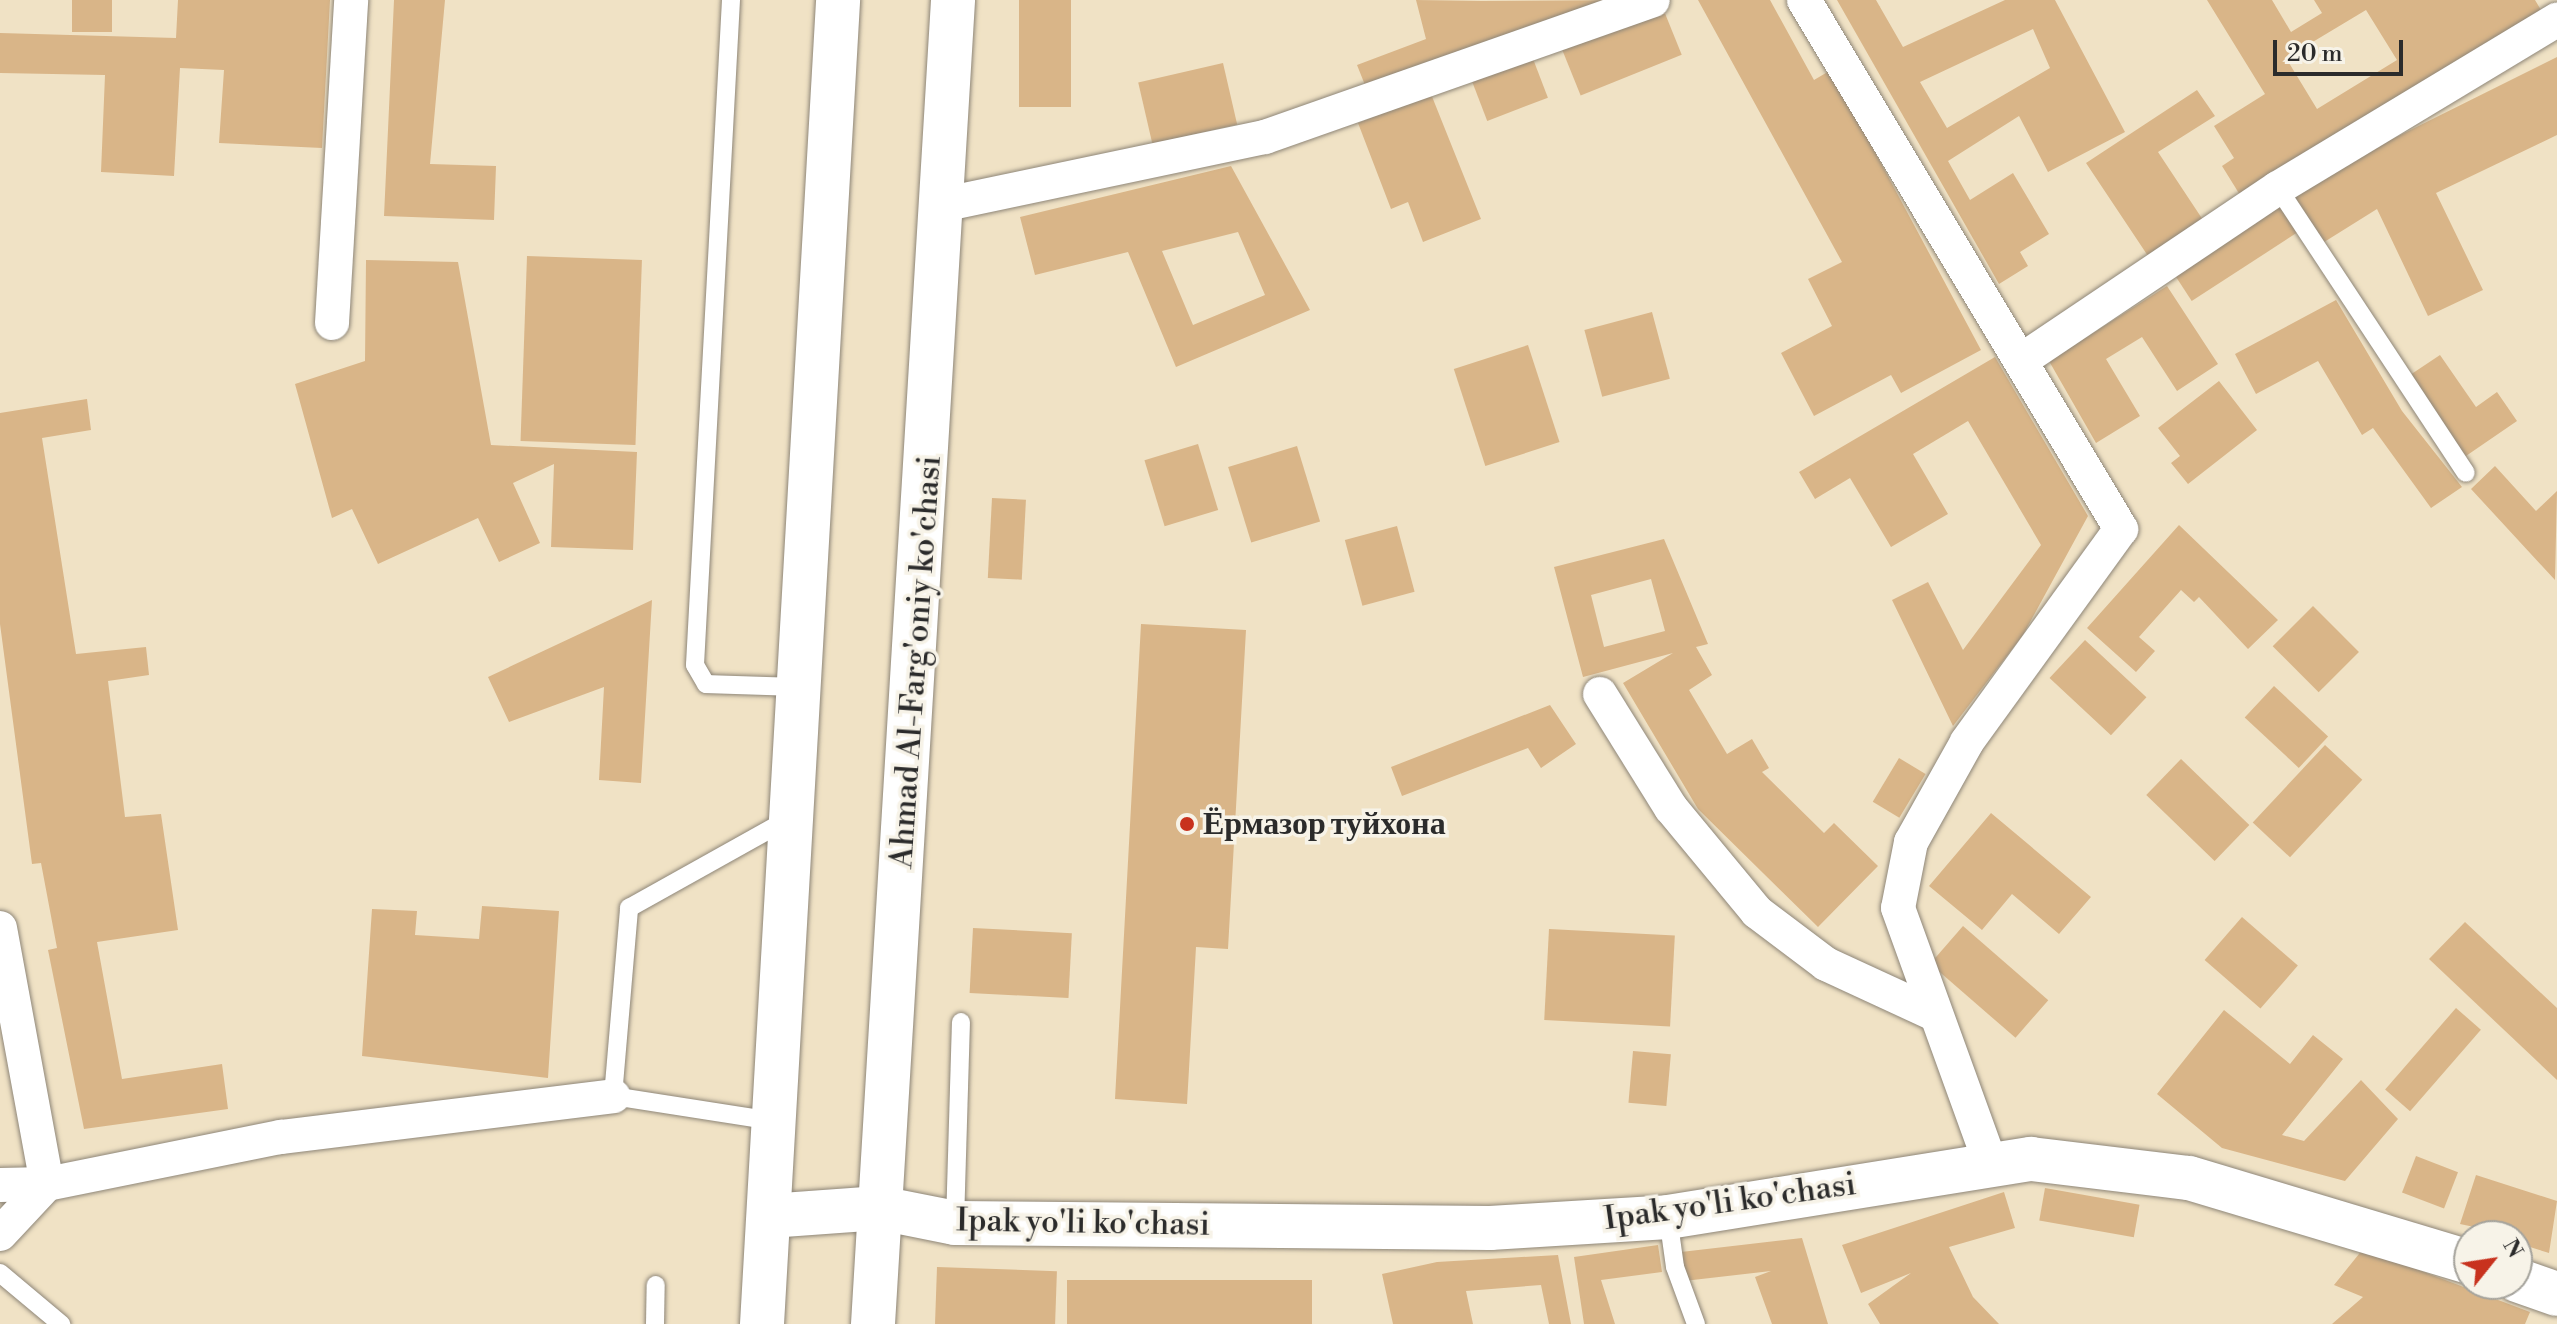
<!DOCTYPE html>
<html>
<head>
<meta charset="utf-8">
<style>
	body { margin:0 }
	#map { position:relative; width:2557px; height:1324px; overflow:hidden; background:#f0e2c5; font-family:"Libre Bodoni",serif }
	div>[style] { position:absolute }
	.building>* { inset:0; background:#d9b588; transform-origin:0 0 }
	.roads { filter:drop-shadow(0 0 2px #8e8678) drop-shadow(0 0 2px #8e8678) }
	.service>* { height:18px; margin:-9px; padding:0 9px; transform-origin:9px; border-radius:9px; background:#fff }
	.minor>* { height:34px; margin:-17px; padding:0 17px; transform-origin:17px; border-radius:17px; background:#fff }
	.secondary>* { height:44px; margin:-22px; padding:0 22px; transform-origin:22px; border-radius:22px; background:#fff }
	.trunk>* { height:44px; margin:-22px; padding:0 22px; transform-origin:22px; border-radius:22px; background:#fff }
	.dots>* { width:22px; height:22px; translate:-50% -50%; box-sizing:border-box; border:4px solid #f7f3e8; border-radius:50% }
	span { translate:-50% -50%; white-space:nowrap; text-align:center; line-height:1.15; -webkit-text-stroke:7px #f7f3e8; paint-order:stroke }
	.street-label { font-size:32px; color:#2b2b2b }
	.poi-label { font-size:32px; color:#2b2b2b; font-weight:700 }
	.left { translate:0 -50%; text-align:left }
	.north { position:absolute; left:2453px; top:1220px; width:80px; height:80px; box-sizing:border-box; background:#f7f3e8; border:2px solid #a5a39c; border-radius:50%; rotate:60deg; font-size:22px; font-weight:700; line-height:32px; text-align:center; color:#2b2b2b }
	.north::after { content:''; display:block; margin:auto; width:28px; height:36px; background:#c8321e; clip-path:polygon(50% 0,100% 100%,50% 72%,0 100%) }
	.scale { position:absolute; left:2273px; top:40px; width:130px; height:36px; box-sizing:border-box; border:4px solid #2b2b2b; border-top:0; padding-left:10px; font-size:24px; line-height:28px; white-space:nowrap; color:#2b2b2b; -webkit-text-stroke:6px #f7f3e8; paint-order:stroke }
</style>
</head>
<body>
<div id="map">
	<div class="building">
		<i style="left:72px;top:0;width:40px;height:32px"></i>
		<i style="clip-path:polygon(178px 0,330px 0,322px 148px,219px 143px,224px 70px,180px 68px,174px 176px,101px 172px,105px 75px,0 73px,0 33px,176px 38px)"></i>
		<i style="clip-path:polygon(394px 0,445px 0,430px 164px,496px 166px,494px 220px,384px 216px)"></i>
		<i style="left:1019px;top:0;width:52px;height:107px"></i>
		<i style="clip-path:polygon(1416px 0,1482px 1px,1636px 0,1367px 90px,1357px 65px,1426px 39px)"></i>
		<i style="clip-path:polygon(1698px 0,1770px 0,1814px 80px,1831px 70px,1981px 350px,1901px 393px,1891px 375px,1814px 416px,1781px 353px,1832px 326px,1808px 279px,1842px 262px)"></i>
		<i style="clip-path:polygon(evenodd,1837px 0,1876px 0,1903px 47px,2005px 0,2055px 0,2125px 132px,2048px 172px,2019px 116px,1948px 161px,1970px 200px,2013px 173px,2049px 234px,2020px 252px,2028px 266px,1999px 284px,1837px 0,2033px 29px,2050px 68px,1947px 128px,1920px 82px,2033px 29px)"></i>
		<i style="clip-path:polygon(evenodd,2207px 0,2272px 0,2291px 32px,2322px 13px,2314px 0,2535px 0,2541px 10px,2240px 195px,2222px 166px,2234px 158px,2214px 126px,2265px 94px,2207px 0,2366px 10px,2397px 60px,2317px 109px,2286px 58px,2366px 10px)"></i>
		<i style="left:1660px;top:1px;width:58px;height:109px;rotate:68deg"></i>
		<i style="left:1530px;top:51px;width:50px;height:65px;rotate:69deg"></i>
		<i style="clip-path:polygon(2557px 57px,2557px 135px,2436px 193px,2483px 290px,2428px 316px,2377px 209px,2321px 244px,2288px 191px)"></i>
		<i style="left:1223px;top:63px;width:63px;height:87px;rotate:77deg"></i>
		<i style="clip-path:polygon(2197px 90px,2215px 116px,2158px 152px,2203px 220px,2148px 256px,2086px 163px)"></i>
		<i style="clip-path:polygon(1431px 94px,1481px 219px,1423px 242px,1408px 202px,1391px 209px,1358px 123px)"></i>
		<i style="clip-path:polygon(evenodd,1231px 166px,1310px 310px,1176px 367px,1128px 252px,1035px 275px,1020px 217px,1231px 166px,1238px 232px,1265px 295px,1193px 325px,1162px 251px,1238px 232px)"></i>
		<i style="left:2280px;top:202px;width:35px;height:128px;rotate:57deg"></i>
		<i style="left:527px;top:256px;width:115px;height:185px;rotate:2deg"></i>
		<i style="clip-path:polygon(366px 260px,458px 262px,491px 445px,637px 452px,633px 550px,551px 547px,554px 464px,513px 483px,540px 543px,499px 562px,478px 518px,378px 564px,352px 509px,332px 518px,295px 384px,365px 361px)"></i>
		<i style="clip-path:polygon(2167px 286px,2218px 364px,2177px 391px,2142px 337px,2106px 359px,2140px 416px,2096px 443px,2049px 361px)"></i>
		<i style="clip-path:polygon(2336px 300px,2402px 411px,2462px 487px,2431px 508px,2373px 428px,2362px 435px,2318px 361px,2256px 394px,2235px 354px)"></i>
		<i style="left:1652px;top:312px;width:69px;height:70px;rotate:75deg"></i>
		<i style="left:1528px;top:345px;width:102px;height:78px;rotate:72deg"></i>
		<i style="clip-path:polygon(2440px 355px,2476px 407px,2497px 392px,2517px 421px,2463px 458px,2407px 377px)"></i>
		<i style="clip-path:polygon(1995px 357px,2088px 516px,2023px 635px,1953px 726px,1892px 600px,1928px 582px,1963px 650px,2041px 545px,1968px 421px,1913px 454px,1948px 514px,1891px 547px,1850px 478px,1815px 499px,1799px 472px)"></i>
		<i style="clip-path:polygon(2219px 381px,2257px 430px,2188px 484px,2171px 463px,2180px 456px,2158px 428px)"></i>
		<i style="clip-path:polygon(87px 399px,91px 430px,42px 438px,76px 654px,146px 647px,149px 675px,108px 681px,125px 817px,161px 814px,178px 930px,97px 942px,122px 1079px,222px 1064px,228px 1109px,84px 1129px,48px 950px,57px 948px,41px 863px,32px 864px,0 624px,0 413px)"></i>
		<i style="left:1198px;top:444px;width:69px;height:56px;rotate:73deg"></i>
		<i style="left:1297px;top:446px;width:79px;height:72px;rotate:73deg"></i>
		<i style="clip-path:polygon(2495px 466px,2536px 511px,2557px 491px,2555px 580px,2471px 489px)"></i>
		<i style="left:992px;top:498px;width:34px;height:80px;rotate:3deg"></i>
		<i style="clip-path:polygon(2179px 525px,2278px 620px,2248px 649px,2199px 597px,2194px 602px,2181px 590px,2139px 637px,2155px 651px,2136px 672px,2087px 628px)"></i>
		<i style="left:1397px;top:526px;width:68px;height:54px;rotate:75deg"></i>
		<i style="clip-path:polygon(evenodd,1664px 539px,1708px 644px,1696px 647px,1712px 675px,1689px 690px,1727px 754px,1752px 739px,1769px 768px,1762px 772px,1824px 833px,1834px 823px,1878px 866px,1818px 927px,1698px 809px,1623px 683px,1673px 653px,1583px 677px,1554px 567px,1664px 539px,1651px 579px,1665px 631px,1604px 647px,1591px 595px,1651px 579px)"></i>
		<i style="clip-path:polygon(652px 600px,641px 783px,599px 780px,604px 687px,509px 722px,488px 677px)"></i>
		<i style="left:2313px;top:606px;width:65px;height:57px;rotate:45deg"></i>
		<i style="clip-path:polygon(1141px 624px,1246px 630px,1228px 949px,1196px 947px,1187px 1104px,1115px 1099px)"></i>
		<i style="left:2085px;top:640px;width:84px;height:52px;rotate:43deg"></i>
		<i style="left:2274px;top:686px;width:74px;height:43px;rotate:43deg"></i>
		<i style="clip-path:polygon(1550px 705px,1576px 744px,1541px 768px,1528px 748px,1402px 796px,1391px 767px)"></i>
		<i style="left:2325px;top:745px;width:51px;height:106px;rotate:43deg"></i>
		<i style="left:1899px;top:758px;width:31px;height:51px;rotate:31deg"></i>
		<i style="left:2181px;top:759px;width:95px;height:50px;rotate:44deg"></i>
		<i style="clip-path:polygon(1991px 813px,2091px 897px,2059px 934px,2012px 894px,1982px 930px,1929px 886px)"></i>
		<i style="clip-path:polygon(482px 906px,559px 911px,548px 1078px,362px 1056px,372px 909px,417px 911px,415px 935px,479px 939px)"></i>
		<i style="left:2242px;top:917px;width:74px;height:57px;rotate:41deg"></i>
		<i style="clip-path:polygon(2465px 922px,2557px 1008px,2557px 1080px,2429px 959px)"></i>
		<i style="left:1963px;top:926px;width:113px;height:50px;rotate:41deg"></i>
		<i style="left:973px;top:928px;width:99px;height:65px;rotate:3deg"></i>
		<i style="left:1549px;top:929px;width:126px;height:91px;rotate:3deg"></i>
		<i style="left:2456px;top:1008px;width:33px;height:108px;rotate:41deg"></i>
		<i style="clip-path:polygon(2224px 1010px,2290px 1064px,2313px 1035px,2343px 1059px,2282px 1135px,2304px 1141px,2361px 1080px,2398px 1119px,2345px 1181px,2222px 1148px,2157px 1094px)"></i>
		<i style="left:1633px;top:1051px;width:38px;height:52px;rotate:5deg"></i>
		<i style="left:2416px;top:1156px;width:45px;height:39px;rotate:21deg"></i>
		<i style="clip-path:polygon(2476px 1175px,2557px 1201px,2549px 1253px,2517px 1243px,2517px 1236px,2460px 1224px)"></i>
		<i style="left:2045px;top:1188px;width:96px;height:33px;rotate:10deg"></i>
		<i style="clip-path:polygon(2004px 1192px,2015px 1228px,1949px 1247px,1973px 1297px,1999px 1324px,1880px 1324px,1868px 1304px,1911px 1273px,1861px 1293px,1842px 1245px)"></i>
		<i style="clip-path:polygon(1802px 1238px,1828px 1324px,1772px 1324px,1755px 1277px,1771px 1271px,1684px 1281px,1681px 1252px)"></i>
		<i style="clip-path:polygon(1658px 1245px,1662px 1272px,1601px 1280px,1615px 1324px,1584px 1324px,1574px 1257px)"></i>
		<i style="clip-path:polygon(2363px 1249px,2530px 1312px,2525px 1324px,2332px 1324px,2363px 1297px,2334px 1285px)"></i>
		<i style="clip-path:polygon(1558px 1255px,1571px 1324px,1549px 1324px,1541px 1285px,1466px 1291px,1473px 1324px,1393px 1324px,1382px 1274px,1437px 1262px)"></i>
		<i style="left:937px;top:1267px;width:120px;height:57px;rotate:2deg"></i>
		<i style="left:1067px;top:1280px;width:245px;height:44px"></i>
	</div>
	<div class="roads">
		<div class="service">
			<i style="left:731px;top:0;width:666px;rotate:93.1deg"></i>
			<i style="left:695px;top:665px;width:22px;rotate:60deg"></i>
			<i style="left:706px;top:684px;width:90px;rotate:1.9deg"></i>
			<i style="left:2278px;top:188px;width:341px;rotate:56.6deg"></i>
			<i style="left:773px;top:1121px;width:162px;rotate:-171.1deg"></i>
			<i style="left:613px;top:1096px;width:189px;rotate:-85.1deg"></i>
			<i style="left:629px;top:908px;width:182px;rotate:-29.2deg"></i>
			<i style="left:1668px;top:1217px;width:50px;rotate:82deg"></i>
			<i style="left:1675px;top:1267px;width:61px;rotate:69.8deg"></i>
			<i style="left:955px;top:1223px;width:201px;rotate:-88.3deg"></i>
			<i style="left:0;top:1273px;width:80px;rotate:39.9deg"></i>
			<i style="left:655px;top:1324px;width:39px;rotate:-89deg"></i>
		</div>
		<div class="minor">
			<i style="left:1804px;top:0;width:617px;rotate:59.07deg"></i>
			<i style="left:2121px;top:529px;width:263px;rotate:125.9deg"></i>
			<i style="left:1967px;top:742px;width:115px;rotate:119.2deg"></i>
			<i style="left:1911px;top:842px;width:67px;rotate:101.1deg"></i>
			<i style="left:1898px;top:908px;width:270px;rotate:70.1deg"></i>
			<i style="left:946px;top:204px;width:326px;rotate:-11.9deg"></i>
			<i style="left:1265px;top:137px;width:411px;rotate:-19.4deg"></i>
			<i style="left:332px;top:323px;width:324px;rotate:-86.6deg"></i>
			<i style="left:2022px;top:360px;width:308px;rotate:-33.9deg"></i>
			<i style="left:2278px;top:188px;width:326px;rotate:-31.1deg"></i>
			<i style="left:1600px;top:694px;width:134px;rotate:58.1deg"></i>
			<i style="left:1671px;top:808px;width:135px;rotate:50.4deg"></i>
			<i style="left:1757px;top:912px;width:86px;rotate:37deg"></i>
			<i style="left:1826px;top:964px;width:119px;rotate:24.8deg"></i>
			<i style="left:0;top:928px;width:260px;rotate:79.6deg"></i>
			<i style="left:47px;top:1184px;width:47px;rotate:178.8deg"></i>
			<i style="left:0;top:1234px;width:69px;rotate:-46.8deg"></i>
			<i style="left:47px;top:1184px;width:239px;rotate:-11.4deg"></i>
			<i style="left:281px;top:1137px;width:335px;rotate:-7deg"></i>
		</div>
		<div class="secondary">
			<i style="left:880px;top:1208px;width:76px;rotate:11.3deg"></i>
			<i style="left:955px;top:1223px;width:535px;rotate:0.54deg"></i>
			<i style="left:1490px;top:1228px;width:178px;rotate:-3.5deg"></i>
			<i style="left:1668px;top:1217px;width:368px;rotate:-9.1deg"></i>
			<i style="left:2031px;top:1159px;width:159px;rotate:6.9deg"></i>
			<i style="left:2189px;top:1178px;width:292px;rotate:16.7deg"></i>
			<i style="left:2517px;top:1280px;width:42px;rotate:19.3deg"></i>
		</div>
		<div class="trunk">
			<i style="left:769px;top:1216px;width:111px;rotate:-4.1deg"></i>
			<i style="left:762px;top:1324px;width:1326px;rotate:-86.71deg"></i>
			<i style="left:873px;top:1324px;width:1326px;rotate:-86.54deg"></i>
		</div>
	</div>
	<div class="dots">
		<i style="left:1187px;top:824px;background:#c8321e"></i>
	</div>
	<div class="street-label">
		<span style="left:916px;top:662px;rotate:-86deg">Ahmad Al-Farg'oniy ko'chasi</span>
		<span style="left:1730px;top:1202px;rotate:-8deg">Ipak yo'li ko'chasi</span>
		<span style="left:1083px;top:1223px;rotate:1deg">Ipak yo'li ko'chasi</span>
	</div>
	<div class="poi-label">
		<span class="left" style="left:1203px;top:824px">Ёрмазор туйхона</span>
	</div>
	<div class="north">N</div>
	<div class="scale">20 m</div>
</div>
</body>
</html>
